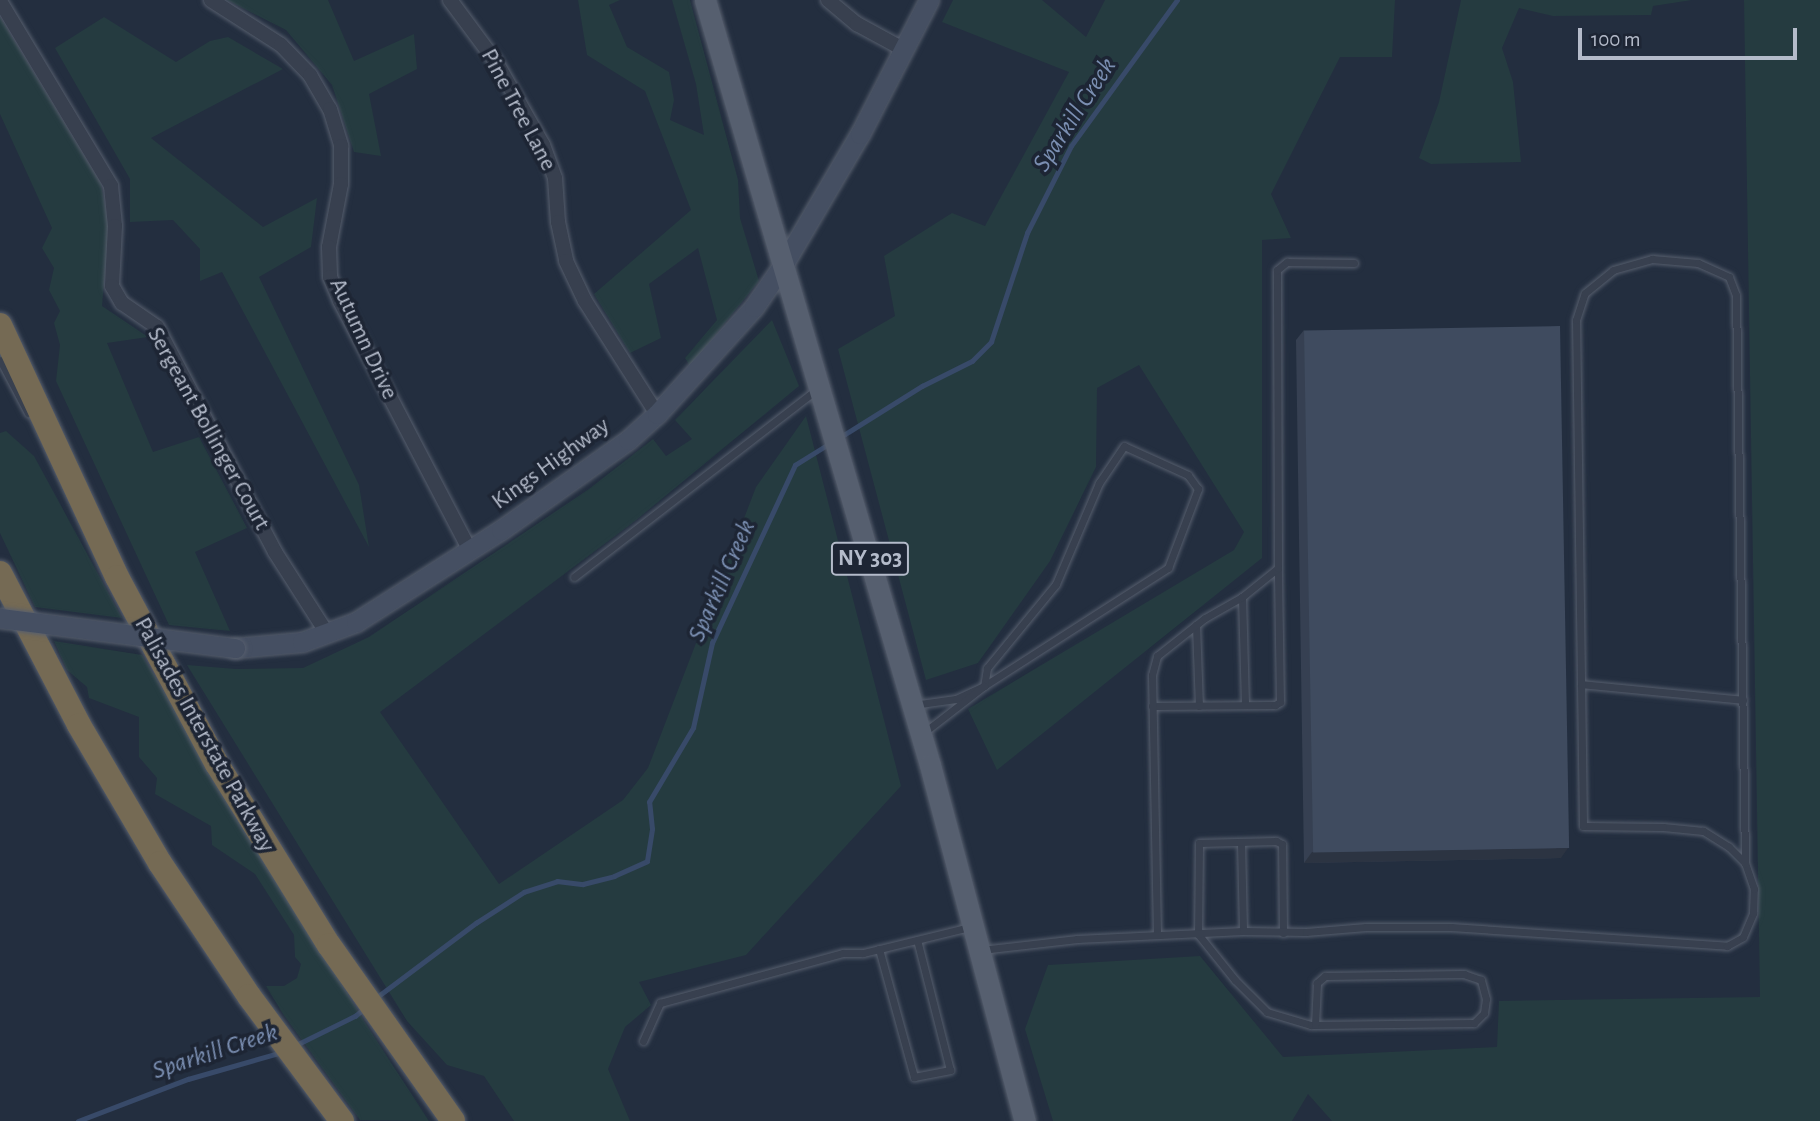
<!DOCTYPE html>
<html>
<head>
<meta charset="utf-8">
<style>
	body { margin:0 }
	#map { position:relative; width:1820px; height:1121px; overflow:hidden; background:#232e3f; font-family:"Alegreya Sans",sans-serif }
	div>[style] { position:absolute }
	.green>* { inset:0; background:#253b40 }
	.stream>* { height:4.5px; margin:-2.25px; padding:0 2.25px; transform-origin:2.25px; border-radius:2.25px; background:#384a69 }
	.roads { filter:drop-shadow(0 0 2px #565e6d) drop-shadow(0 0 2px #565e6d) }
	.lane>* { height:7px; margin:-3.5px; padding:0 3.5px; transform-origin:3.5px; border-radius:3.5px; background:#38404f }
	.street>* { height:14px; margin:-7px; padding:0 7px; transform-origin:7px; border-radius:7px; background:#38404f }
	.secondary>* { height:19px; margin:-9.5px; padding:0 9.5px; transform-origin:9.5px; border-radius:9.5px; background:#454f62 }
	.primary>* { height:21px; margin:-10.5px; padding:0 10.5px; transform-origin:10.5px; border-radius:10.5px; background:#565f6f }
	.highway>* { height:24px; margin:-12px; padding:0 12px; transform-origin:12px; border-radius:12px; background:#756a54 }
	.bridges { filter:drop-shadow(0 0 2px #565e6d) drop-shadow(0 0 2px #565e6d) }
	.secondary-bridge>* { height:19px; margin:-9.5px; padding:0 9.5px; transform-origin:9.5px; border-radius:9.5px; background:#454f62 }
	.wall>* { inset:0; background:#364052 }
	.shaded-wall>* { inset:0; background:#2c3442 }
	.building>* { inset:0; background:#3f4b5f; transform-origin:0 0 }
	span { translate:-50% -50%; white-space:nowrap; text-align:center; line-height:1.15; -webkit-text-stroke:7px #1d2534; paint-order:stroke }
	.shield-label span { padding:2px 5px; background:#1d2534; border:2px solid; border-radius:5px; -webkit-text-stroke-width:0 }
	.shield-label { font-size:23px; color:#b4bbca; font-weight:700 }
	.street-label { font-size:24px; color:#b4bbca }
	.water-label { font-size:26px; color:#7b8fb2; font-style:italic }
	.scale { position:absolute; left:1578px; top:28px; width:219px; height:32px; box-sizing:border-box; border:4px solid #b4bbca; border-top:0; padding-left:9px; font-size:21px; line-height:24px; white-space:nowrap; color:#b4bbca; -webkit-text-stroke:5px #1d2534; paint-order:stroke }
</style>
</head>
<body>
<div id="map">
	<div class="green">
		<i style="clip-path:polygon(227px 0,328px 0,354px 61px,414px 34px,417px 69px,369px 94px,381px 156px,354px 152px,332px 85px,286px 30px)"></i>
		<i style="clip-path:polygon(578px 0,620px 0,609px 5px,627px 47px,669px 72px,674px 100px,670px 120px,704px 135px,696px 84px,672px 0,690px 0,738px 180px,740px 218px,759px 281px,690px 366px,685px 358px,717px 320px,698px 248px,649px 284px,661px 338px,630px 353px,594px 294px,691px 210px,645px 91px,587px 55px)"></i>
		<i style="clip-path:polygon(953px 0,1042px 0,1086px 37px,1105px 0,1395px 0,1392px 57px,1340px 57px,1271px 194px,1291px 238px,1262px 240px,1262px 558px,997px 770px,968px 709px,1234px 550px,1244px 532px,1139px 365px,1097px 388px,1096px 467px,1050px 561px,978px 663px,926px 680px,838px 349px,895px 316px,884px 256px,952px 213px,985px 226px,1069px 72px,942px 22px)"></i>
		<i style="clip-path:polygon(1461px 0,1692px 0,1653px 6px,1651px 15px,1553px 16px,1519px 8px,1502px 48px,1513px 82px,1521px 162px,1431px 164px,1419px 158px,1439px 102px)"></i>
		<i style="clip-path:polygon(1744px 0,1820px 0,1820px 1121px,1332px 1121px,1308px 1094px,1292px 1121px,1053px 1121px,1025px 1029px,1048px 965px,1200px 956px,1283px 1057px,1497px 1047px,1499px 1001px,1760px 997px)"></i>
		<i style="clip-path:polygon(0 17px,101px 184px,109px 227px,102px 306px,148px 337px,107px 343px,153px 452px,199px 437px,247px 528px,195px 552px,230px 631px,169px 625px,56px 381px,60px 345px,54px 323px,60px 311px,49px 290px,54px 268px,42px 248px,52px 228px,0 114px)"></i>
		<i style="clip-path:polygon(104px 17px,176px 62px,210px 41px,228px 37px,283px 69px,151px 138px,263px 227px,317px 198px,311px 247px,259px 277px,359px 485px,369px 547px,222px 272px,200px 281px,200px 249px,173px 220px,130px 222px,130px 179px,55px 48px)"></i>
		<i style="clip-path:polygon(772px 320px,799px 386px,635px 521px,380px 712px,499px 884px,623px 800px,648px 768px,756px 487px,806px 416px,901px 786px,746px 955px,639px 982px,651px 1005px,625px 1027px,608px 1069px,630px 1121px,514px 1121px,484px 1076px,447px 1065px,407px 1021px,187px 665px,236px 669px,303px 668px,369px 637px,589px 489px,653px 439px,666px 456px,692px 439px,675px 420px)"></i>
		<i style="clip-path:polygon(6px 431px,34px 456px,122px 618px,35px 607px,0 533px,0 433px)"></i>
		<i style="clip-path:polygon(54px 641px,142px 655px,364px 1021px,429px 1121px,360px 1120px,283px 1014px,266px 986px,284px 986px,297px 978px,301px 964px,295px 957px,294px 935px,255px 874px,212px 845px,211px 826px,155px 794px,157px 778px,139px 757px,139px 717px,89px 698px,87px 687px,67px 670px)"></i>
	</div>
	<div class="stream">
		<i style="left:839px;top:438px;width:98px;rotate:-32.1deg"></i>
		<i style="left:922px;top:386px;width:56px;rotate:-26.6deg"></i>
		<i style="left:972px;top:361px;width:27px;rotate:-45deg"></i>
		<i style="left:991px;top:342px;width:115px;rotate:-71.7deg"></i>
		<i style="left:1027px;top:233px;width:97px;rotate:-63.2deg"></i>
		<i style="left:1071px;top:146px;width:180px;rotate:-54deg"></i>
		<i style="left:377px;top:997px;width:124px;rotate:-36.8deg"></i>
		<i style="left:476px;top:923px;width:57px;rotate:-32.9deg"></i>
		<i style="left:524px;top:892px;width:35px;rotate:-18deg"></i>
		<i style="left:557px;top:881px;width:26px;rotate:7deg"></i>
		<i style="left:583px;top:884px;width:32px;rotate:-14deg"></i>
		<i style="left:614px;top:876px;width:36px;rotate:-24deg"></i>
		<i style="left:647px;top:861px;width:32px;rotate:-81deg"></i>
		<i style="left:652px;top:829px;width:27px;rotate:-96deg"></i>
		<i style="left:649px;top:802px;width:86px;rotate:-59.3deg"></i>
		<i style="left:693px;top:728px;width:87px;rotate:-77.4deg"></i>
		<i style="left:712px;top:643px;width:196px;rotate:-65deg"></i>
		<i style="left:795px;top:465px;width:40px;rotate:-32deg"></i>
		<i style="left:296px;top:1045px;width:66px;rotate:-26.2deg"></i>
		<i style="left:355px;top:1016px;width:13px;rotate:-39deg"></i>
		<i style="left:78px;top:1121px;width:118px;rotate:-20.9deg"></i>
		<i style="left:188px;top:1079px;width:98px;rotate:-16deg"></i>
	</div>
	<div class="roads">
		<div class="lane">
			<i style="left:0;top:360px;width:60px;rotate:62.2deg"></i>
			<i style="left:574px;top:577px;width:307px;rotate:-37.7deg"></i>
			<i style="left:1242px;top:597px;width:108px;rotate:88.4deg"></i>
			<i style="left:1196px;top:625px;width:81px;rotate:87.9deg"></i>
			<i style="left:1581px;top:684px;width:163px;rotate:5.6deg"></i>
			<i style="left:913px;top:705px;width:43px;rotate:-7.9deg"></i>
			<i style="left:956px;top:699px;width:31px;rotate:-25deg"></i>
			<i style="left:984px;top:686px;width:219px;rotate:-32.7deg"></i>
			<i style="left:1168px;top:568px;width:85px;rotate:-69.2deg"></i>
			<i style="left:1198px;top:489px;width:17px;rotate:-126deg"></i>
			<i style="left:1188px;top:475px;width:70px;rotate:-155.6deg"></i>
			<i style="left:1124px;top:446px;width:45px;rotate:124deg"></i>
			<i style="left:1099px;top:483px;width:110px;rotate:113.1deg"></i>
			<i style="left:1056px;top:584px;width:109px;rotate:129.4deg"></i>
			<i style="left:987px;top:668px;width:18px;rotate:99deg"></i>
			<i style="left:984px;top:686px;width:78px;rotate:142.3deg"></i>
			<i style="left:1152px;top:706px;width:123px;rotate:-0.5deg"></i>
			<i style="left:1275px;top:705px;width:6px;rotate:-31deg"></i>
			<i style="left:1280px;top:702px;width:134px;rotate:-90.9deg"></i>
			<i style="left:1241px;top:842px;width:89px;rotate:88.7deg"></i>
			<i style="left:1283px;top:933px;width:89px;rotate:-90.6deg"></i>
			<i style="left:1282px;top:844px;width:7px;rotate:-153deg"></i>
			<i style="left:1276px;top:841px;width:77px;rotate:178.5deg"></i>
			<i style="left:1199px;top:843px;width:91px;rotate:90.6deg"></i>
			<i style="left:1198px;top:934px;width:59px;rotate:51.2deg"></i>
			<i style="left:1235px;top:980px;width:45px;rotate:45deg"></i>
			<i style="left:1267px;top:1012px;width:46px;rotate:16.5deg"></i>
			<i style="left:1311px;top:1025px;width:4px"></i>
			<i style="left:1315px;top:1025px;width:159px;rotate:-0.7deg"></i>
			<i style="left:1474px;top:1023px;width:14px;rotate:-45deg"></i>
			<i style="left:1484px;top:1013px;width:14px;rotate:-82deg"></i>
			<i style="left:1486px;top:999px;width:20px;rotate:-105deg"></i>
			<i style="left:1481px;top:980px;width:18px;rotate:-161deg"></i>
			<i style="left:1464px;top:974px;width:139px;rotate:179.2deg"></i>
			<i style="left:1325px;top:976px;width:11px;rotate:139deg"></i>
			<i style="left:1317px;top:983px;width:42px;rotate:92.7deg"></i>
			<i style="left:1157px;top:935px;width:260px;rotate:-91.1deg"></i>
			<i style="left:1152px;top:675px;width:20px;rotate:-75deg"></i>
			<i style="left:1157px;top:656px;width:61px;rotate:-38.4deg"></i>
			<i style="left:1205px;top:618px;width:43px;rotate:-29.6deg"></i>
			<i style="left:1242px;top:597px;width:46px;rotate:-38.9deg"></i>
			<i style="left:1278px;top:568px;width:298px;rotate:-90.2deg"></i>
			<i style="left:1277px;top:270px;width:13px;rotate:-39deg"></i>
			<i style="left:1287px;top:262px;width:67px;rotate:0.9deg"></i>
			<i style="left:879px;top:949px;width:133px;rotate:74.7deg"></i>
			<i style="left:914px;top:1077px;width:37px;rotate:-11deg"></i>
			<i style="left:950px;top:1070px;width:134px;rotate:-104.2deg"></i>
			<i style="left:981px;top:950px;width:97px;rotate:-6.5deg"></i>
			<i style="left:1077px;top:939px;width:166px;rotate:-2.8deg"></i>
			<i style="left:1243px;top:931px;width:63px;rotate:0.9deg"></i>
			<i style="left:1306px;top:932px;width:60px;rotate:-4.8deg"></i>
			<i style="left:1366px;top:927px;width:85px"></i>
			<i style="left:1451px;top:927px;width:277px;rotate:3.9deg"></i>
			<i style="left:1727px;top:946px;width:18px;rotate:-29deg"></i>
			<i style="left:1743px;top:937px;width:26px;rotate:-67deg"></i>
			<i style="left:1753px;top:913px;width:24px;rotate:-88deg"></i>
			<i style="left:1754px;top:889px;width:28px;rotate:-109deg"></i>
			<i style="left:1745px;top:863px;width:23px;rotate:-135deg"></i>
			<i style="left:1729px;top:847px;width:31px;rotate:-148deg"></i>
			<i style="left:1703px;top:831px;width:40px;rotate:-174.3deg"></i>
			<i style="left:1663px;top:827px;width:80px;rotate:-179.3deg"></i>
			<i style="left:1583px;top:826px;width:506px;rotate:-90.79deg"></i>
			<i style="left:1576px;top:320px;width:28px;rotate:-72deg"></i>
			<i style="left:1585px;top:293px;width:36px;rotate:-39deg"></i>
			<i style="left:1613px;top:270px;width:41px;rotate:-15.8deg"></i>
			<i style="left:1652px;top:259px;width:46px;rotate:5deg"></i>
			<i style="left:1698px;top:263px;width:34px;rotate:24deg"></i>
			<i style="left:1729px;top:277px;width:19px;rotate:69deg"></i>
			<i style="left:1736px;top:295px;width:568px;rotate:89.09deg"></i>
			<i style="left:643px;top:1041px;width:42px;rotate:-65.9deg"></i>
			<i style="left:660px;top:1003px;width:190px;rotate:-15.3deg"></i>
			<i style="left:843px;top:953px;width:20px"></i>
			<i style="left:863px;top:953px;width:110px;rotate:-13.7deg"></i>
		</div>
		<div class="street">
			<i style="left:211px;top:0;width:83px;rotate:32.7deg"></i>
			<i style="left:281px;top:45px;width:42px;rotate:46deg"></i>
			<i style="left:310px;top:75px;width:39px;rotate:60deg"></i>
			<i style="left:330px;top:109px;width:39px;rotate:73deg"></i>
			<i style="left:341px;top:146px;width:38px;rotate:90deg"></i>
			<i style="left:341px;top:184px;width:64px;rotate:100.8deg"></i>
			<i style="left:329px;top:247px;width:30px;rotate:88deg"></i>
			<i style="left:330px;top:277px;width:26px;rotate:67deg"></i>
			<i style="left:340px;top:301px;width:282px;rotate:62.5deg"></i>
			<i style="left:450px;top:0;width:77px;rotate:53.4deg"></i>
			<i style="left:496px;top:62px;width:95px;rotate:60.5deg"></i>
			<i style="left:543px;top:145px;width:35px;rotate:70deg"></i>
			<i style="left:555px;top:178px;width:44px;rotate:86.1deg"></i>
			<i style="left:558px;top:222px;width:40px;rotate:78deg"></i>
			<i style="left:566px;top:261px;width:44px;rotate:64.6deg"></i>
			<i style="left:585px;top:301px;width:134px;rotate:57.5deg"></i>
			<i style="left:828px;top:0;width:38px;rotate:40deg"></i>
			<i style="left:857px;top:24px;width:52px;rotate:28.5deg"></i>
			<i style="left:0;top:1px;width:216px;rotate:59deg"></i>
			<i style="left:111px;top:186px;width:40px;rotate:84.3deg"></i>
			<i style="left:115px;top:226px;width:60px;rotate:92.9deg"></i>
			<i style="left:112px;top:286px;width:20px;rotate:60deg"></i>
			<i style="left:122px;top:303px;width:42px;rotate:34.4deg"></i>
			<i style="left:157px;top:327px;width:254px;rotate:62.3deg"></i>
			<i style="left:275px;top:552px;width:98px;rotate:57.4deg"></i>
		</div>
		<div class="secondary">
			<i style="left:235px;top:648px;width:67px;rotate:-5.1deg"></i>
			<i style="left:302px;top:642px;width:58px;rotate:-20.3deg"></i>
			<i style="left:356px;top:622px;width:172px;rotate:-32.4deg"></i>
			<i style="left:501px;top:530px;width:156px;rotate:-35.3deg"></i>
			<i style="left:628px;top:440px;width:39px;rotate:-42deg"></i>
			<i style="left:657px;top:414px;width:144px;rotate:-47.8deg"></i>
			<i style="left:754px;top:307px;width:51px;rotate:-55.4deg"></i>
			<i style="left:783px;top:265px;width:152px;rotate:-59.6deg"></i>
			<i style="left:860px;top:134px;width:151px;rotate:-62.8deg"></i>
		</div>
		<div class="primary">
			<i style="left:705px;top:0;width:797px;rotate:73.61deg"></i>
			<i style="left:930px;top:765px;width:368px;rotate:75.1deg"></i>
		</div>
		<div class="highway">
			<i style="left:0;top:325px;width:278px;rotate:65.1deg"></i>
			<i style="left:117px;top:577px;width:212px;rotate:61.9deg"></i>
			<i style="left:217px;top:764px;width:213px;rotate:58.3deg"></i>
			<i style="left:329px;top:945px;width:215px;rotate:54.8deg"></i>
			<i style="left:0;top:573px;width:171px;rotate:62.5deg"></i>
			<i style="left:79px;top:725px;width:160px;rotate:59.6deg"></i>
			<i style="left:160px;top:863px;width:160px;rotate:56.2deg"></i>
			<i style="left:249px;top:996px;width:156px;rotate:53.4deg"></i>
		</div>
	</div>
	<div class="bridges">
		<div class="secondary-bridge">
			<i style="left:0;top:618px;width:237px;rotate:7.3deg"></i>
		</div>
	</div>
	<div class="wall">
		<i style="clip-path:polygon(1304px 330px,1561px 858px,1304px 863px,1296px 340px)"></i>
	</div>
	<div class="shaded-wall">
		<i style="clip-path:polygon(1568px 848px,1561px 858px,1304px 863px,1312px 852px)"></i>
	</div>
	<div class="building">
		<i style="left:1560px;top:326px;width:522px;height:256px;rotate:89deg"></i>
	</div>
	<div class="shield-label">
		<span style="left:870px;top:559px">NY 303</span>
	</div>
	<div class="street-label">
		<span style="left:518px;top:110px;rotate:62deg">Pine Tree Lane</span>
		<span style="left:363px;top:339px;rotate:65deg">Autumn Drive</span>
		<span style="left:208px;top:429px;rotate:61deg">Sergeant Bollinger Court</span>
		<span style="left:551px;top:464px;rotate:-36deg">Kings Highway</span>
		<span style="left:204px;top:735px;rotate:61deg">Palisades Interstate Parkway</span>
	</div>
	<div class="water-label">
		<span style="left:1075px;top:115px;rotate:-57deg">Sparkill Creek</span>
		<span style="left:722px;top:581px;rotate:-66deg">Sparkill Creek</span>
		<span style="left:215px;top:1052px;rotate:-18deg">Sparkill Creek</span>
	</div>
	<div class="scale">100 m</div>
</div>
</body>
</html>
